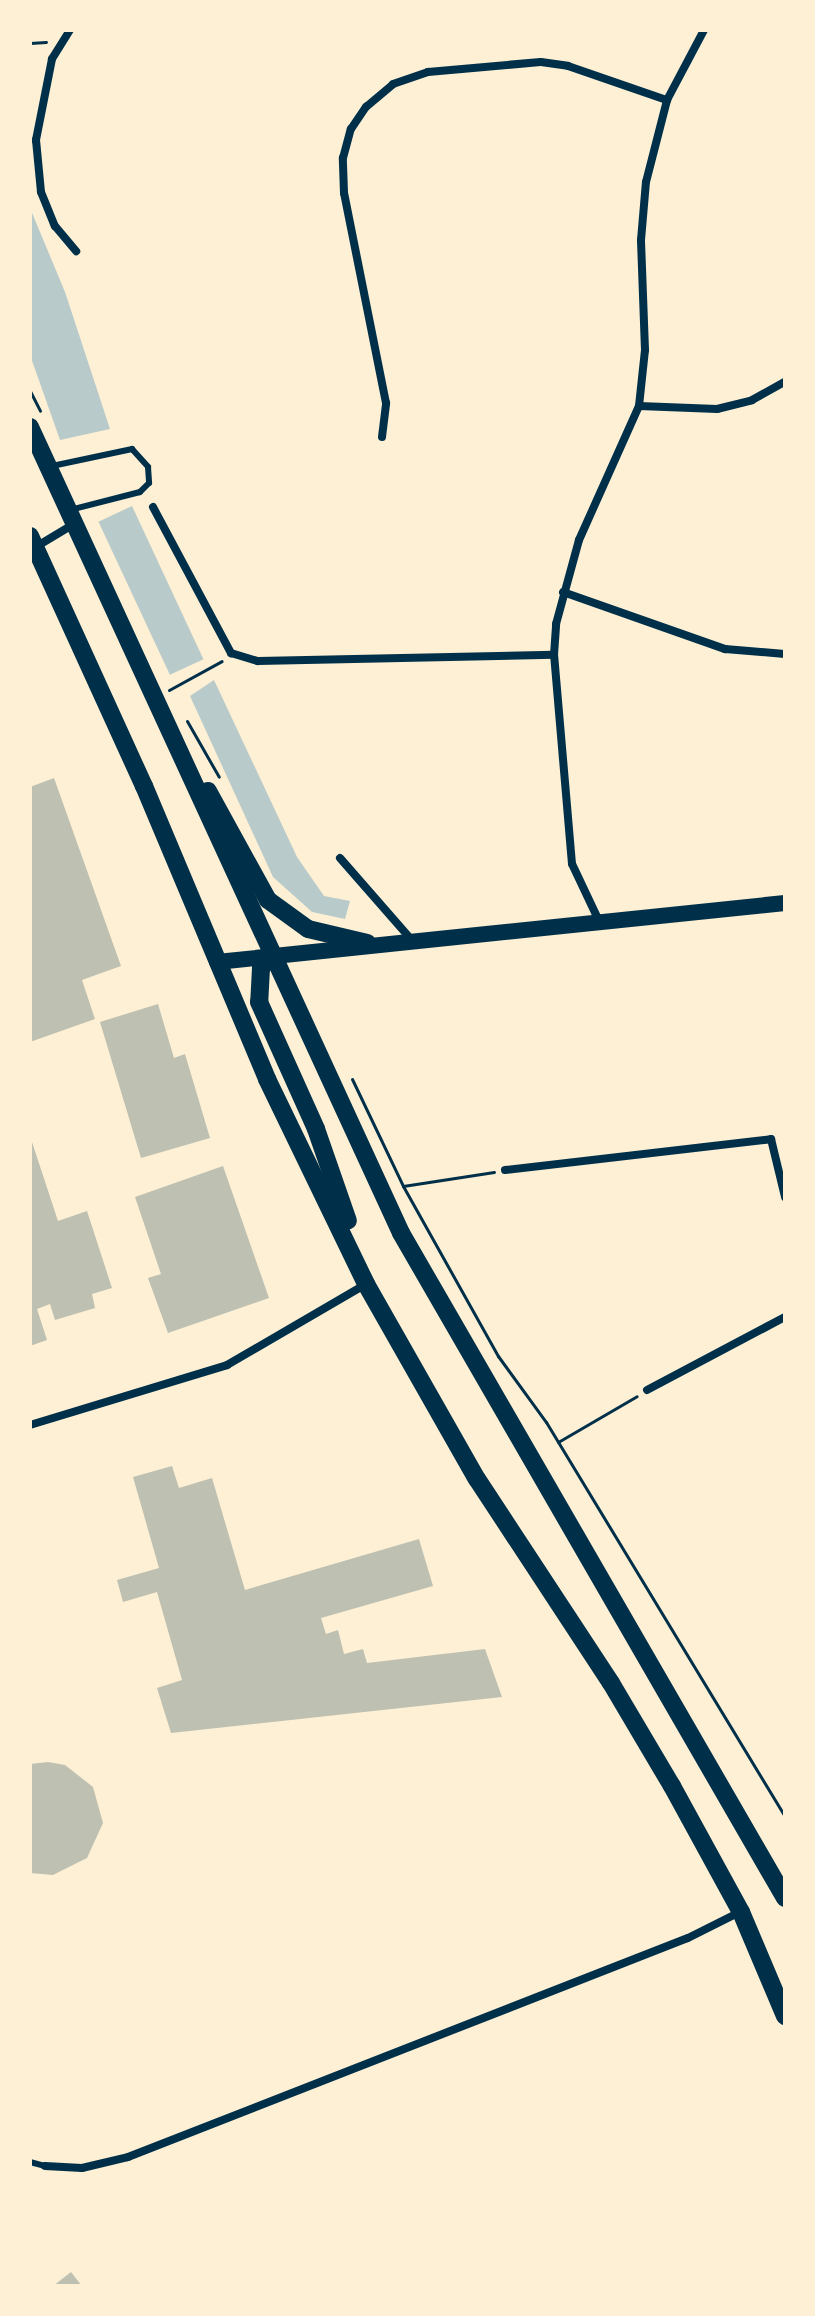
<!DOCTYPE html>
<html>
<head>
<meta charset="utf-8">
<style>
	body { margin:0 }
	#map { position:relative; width:815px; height:2316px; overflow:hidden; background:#fdf0d5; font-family:Karla,sans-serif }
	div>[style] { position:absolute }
	.green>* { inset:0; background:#b9caca; transform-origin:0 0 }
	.building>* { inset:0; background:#bec0b2 }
	.path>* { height:3px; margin:-1.5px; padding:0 1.5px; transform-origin:1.5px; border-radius:1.5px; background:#003049 }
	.service>* { height:6px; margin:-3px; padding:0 3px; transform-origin:3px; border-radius:3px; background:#003049 }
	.minor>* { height:8px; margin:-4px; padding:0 4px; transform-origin:4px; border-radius:4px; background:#003049 }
	.secondary>* { height:16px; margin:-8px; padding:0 8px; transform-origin:8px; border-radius:8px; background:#003049 }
	.primary>* { height:18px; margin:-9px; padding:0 9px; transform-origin:9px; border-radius:9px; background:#003049 }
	span { translate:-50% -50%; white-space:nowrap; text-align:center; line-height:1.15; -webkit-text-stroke:8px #fdf0d5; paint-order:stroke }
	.frame { position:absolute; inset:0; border:32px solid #fdf0d5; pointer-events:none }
</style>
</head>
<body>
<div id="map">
	<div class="green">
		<i style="clip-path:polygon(30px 208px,65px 292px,110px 429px,60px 440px,30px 355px)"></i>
		<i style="left:132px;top:506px;width:169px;height:37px;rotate:65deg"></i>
		<i style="clip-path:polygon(214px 680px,297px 857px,324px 896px,350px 901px,345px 919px,312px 912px,273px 877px,190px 696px)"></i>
	</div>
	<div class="building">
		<i style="clip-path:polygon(54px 778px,121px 966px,82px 980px,95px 1019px,30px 1042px,30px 787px)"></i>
		<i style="clip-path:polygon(158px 1004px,174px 1058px,185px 1054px,210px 1138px,141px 1158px,100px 1022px)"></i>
		<i style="clip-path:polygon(31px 1139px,58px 1221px,87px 1211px,112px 1288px,92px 1294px,95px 1308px,55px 1320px,50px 1304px,37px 1309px,47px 1340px,30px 1346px)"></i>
		<i style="clip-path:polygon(223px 1166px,269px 1298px,168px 1333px,148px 1278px,161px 1274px,135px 1197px)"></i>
		<i style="clip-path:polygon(172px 1466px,179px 1488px,212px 1478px,245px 1590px,419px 1539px,433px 1586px,321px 1618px,326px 1634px,338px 1630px,344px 1654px,363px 1649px,367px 1663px,485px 1649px,502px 1697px,171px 1733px,157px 1688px,182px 1680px,157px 1592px,123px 1602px,117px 1580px,159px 1568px,133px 1477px)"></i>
		<i style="clip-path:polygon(48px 1762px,65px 1765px,93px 1787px,103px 1823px,87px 1858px,53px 1875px,30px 1873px,30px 1764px)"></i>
		<i style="clip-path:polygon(71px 2272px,82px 2286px,53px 2286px)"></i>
	</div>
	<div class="path">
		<i style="left:30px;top:43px;width:16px;rotate:-4deg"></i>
		<i style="left:30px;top:391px;width:22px;rotate:63deg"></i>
		<i style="left:169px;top:690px;width:60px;rotate:-28.7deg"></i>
		<i style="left:187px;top:721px;width:64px;rotate:60.3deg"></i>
		<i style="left:352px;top:1079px;width:119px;rotate:64.5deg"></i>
		<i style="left:403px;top:1186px;width:195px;rotate:60.8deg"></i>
		<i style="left:498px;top:1356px;width:82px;rotate:54deg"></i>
		<i style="left:546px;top:1422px;width:461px;rotate:58.8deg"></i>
		<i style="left:403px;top:1186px;width:92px;rotate:-8.7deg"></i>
		<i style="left:558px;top:1442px;width:91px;rotate:-30.2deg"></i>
	</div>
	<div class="service">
		<i style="left:52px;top:466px;width:82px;rotate:-12deg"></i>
		<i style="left:132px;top:449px;width:24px;rotate:48deg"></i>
		<i style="left:148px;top:467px;width:16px;rotate:86deg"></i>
		<i style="left:149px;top:483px;width:13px;rotate:135deg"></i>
		<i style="left:140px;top:492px;width:72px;rotate:165.6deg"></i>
		<i style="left:30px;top:2162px;width:16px;rotate:15deg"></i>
	</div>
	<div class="minor">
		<i style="left:70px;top:30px;width:34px;rotate:122deg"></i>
		<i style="left:52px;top:59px;width:83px;rotate:101.2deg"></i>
		<i style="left:36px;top:140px;width:52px;rotate:84.5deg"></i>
		<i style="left:41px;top:192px;width:37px;rotate:68deg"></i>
		<i style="left:55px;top:226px;width:33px;rotate:50deg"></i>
		<i style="left:639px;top:406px;width:78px;rotate:2.2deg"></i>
		<i style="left:717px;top:409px;width:36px;rotate:-14deg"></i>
		<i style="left:752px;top:400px;width:38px;rotate:-29deg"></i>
		<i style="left:382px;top:437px;width:34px;rotate:-83deg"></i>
		<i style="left:386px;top:403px;width:214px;rotate:-101.3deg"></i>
		<i style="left:344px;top:193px;width:35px;rotate:-92deg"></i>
		<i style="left:343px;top:158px;width:30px;rotate:-75deg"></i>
		<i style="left:351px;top:129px;width:27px;rotate:-56deg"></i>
		<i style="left:366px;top:107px;width:35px;rotate:-40deg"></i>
		<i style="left:393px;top:84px;width:37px;rotate:-19deg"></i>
		<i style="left:428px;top:72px;width:113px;rotate:-5.1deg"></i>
		<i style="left:541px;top:62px;width:27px;rotate:8deg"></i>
		<i style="left:568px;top:66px;width:105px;rotate:19deg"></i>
		<i style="left:153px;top:507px;width:166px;rotate:61.9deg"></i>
		<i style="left:231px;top:653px;width:28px;rotate:17deg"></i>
		<i style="left:258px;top:661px;width:296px;rotate:-1.2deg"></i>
		<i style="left:34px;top:548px;width:47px;rotate:-31deg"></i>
		<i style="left:563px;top:592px;width:172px;rotate:19.4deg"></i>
		<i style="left:725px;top:649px;width:60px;rotate:4.8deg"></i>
		<i style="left:340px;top:858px;width:108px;rotate:48.8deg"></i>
		<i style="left:599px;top:921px;width:63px;rotate:-115.3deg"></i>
		<i style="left:572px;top:864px;width:210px;rotate:-94.9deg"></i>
		<i style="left:554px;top:655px;width:31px;rotate:-86deg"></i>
		<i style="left:556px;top:624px;width:87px;rotate:-74.7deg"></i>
		<i style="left:579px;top:540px;width:147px;rotate:-65.9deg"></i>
		<i style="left:639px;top:406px;width:56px;rotate:-83.9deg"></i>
		<i style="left:645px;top:350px;width:110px;rotate:-92.1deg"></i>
		<i style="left:641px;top:240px;width:58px;rotate:-85.1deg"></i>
		<i style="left:646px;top:182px;width:85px;rotate:-75.6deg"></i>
		<i style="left:667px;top:100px;width:79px;rotate:-62.1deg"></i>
		<i style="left:505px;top:1170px;width:268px;rotate:-6.6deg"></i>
		<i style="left:771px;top:1139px;width:60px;rotate:76.4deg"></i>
		<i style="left:647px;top:1390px;width:156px;rotate:-27.9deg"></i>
		<i style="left:30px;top:1425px;width:206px;rotate:-16.9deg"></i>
		<i style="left:227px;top:1365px;width:161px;rotate:-30.2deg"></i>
		<i style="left:45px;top:2166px;width:37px;rotate:3deg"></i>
		<i style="left:82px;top:2168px;width:47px;rotate:-13.4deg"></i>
		<i style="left:128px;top:2157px;width:601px;rotate:-21.36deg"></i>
		<i style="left:688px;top:1938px;width:58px;rotate:-26.6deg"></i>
	</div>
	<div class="secondary">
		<i style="left:217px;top:962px;width:571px;rotate:-5.93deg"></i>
	</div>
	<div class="primary">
		<i style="left:30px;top:427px;width:887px;rotate:65.28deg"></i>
		<i style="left:401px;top:1233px;width:768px;rotate:60deg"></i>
		<i style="left:30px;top:536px;width:275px;rotate:65.5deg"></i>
		<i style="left:144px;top:786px;width:318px;rotate:67.2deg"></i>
		<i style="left:267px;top:1079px;width:228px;rotate:64.2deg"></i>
		<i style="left:366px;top:1284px;width:224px;rotate:60.4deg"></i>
		<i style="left:477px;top:1479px;width:244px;rotate:56.7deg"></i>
		<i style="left:611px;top:1683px;width:120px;rotate:59.4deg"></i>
		<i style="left:672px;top:1786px;width:144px;rotate:61.3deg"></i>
		<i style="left:741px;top:1912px;width:113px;rotate:67.1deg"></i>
		<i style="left:208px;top:791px;width:124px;rotate:61.2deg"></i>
		<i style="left:268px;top:900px;width:49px;rotate:35.9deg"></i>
		<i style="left:308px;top:929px;width:61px;rotate:13.3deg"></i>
		<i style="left:272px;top:954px;width:18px;rotate:128deg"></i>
		<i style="left:261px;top:968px;width:34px;rotate:93deg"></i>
		<i style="left:259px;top:1002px;width:139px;rotate:65.8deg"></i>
		<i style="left:316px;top:1129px;width:97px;rotate:70.8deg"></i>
	</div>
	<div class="frame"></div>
</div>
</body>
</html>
